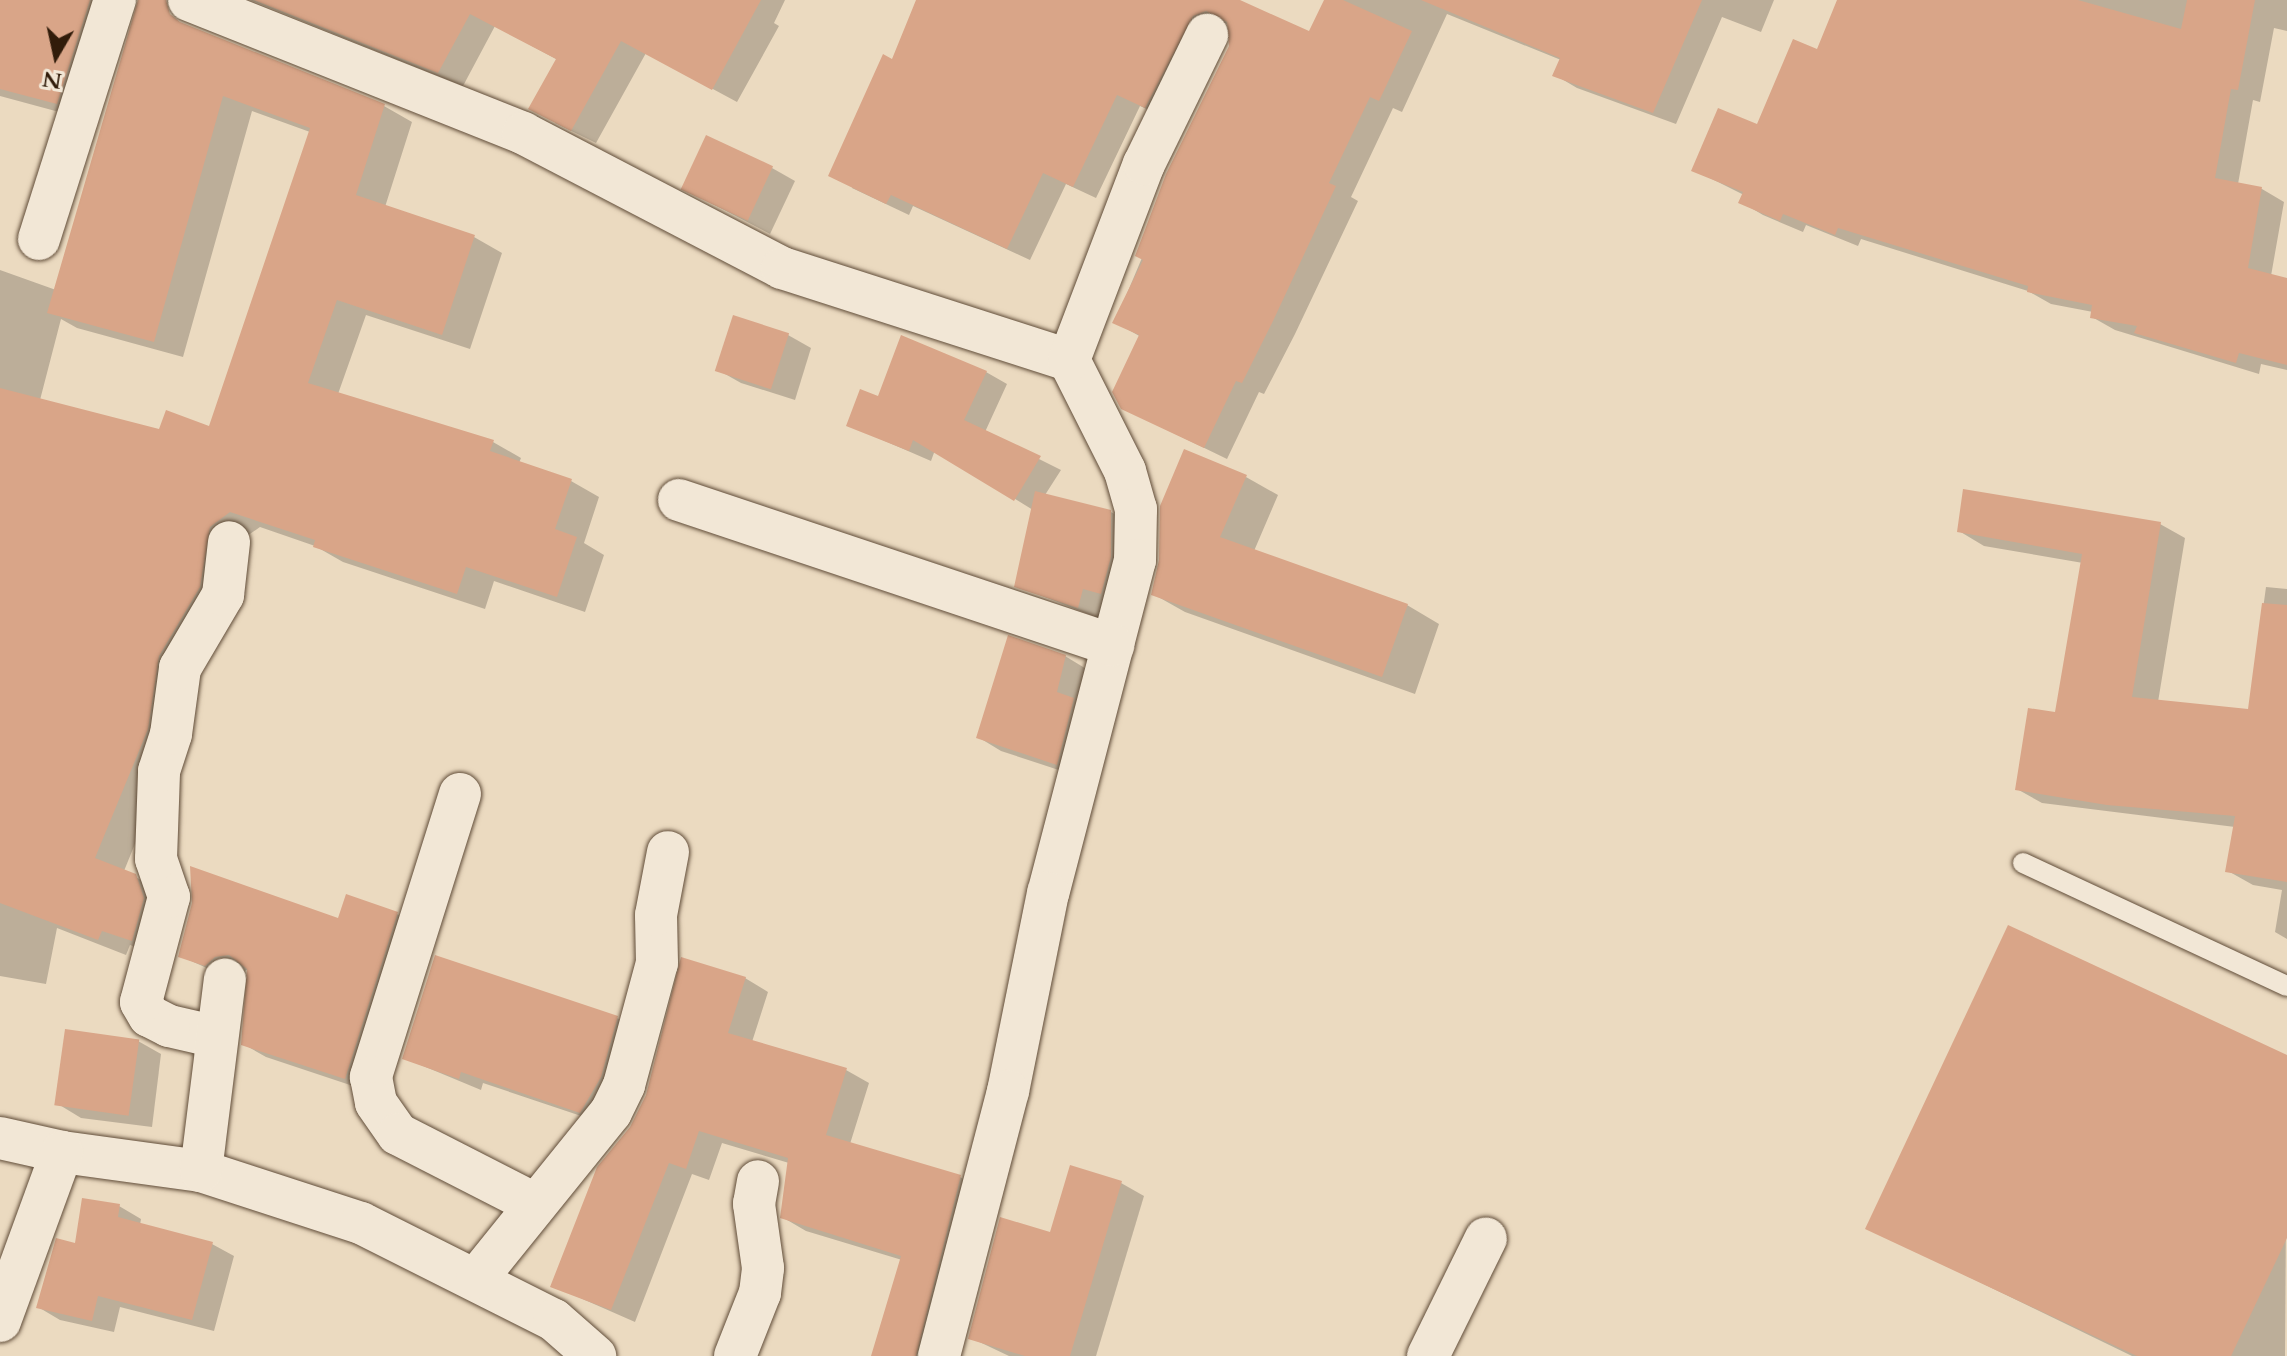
<!DOCTYPE html>
<html>
<head>
<meta charset="utf-8">
<style>
	body { margin:0 }
	#map { position:relative; width:2287px; height:1356px; overflow:hidden; background:#ebdac0; font-family:Cardo,serif }
	div>[style] { position:absolute }
	.shadow>* { inset:0; background:#0003 }
	.building>* { inset:0; background:#d9a588; transform-origin:0 0 }
	.roads { filter:drop-shadow(0 0 2px #604c38) drop-shadow(0 0 2px #604c38) }
	.service>* { height:20px; margin:-10px; padding:0 10px; transform-origin:10px; border-radius:10px; background:#f2e7d6 }
	.minor>* { height:42px; margin:-21px; padding:0 21px; transform-origin:21px; border-radius:21px; background:#f2e7d6 }
	span { translate:-50% -50%; white-space:nowrap; text-align:center; line-height:1.15; -webkit-text-stroke:6px #f2e7d6; paint-order:stroke }
	.north { position:absolute; left:16px; top:16px; width:80px; height:80px; -webkit-text-stroke:6px #f2e7d6; paint-order:stroke; rotate:189deg; font-size:22px; font-weight:700; line-height:32px; text-align:center; color:#311c0a }
	.north::after { content:''; display:block; margin:auto; width:28px; height:36px; background:#311c0a; clip-path:polygon(50% 0,100% 100%,50% 72%,0 100%) }
</style>
</head>
<body>
<div id="map">
	<div class="shadow">
		<i style="clip-path:polygon(0 0,126px 0,85px 119px,0 96px)"></i>
		<i style="clip-path:polygon(250px 0,785px 0,774px 23px,779px 26px,737px 102px,646px 53px,596px 143px,555px 123px,558px 60px,495px 26px,463px 86px)"></i>
		<i style="clip-path:polygon(918px 0,1235px 0,1310px 34px,1326px 0,1774px 0,1761px 32px,1722px 17px,1676px 124px,1577px 88px,1555px 75px,1561px 60px,1447px 14px,1402px 112px,1393px 108px,1351px 197px,1358px 201px,1295px 334px,1264px 394px,1259px 392px,1227px 459px,1122px 408px,1141px 337px,1115px 322px,1231px 46px,1229px 23px,1215px 28px,1168px 119px,1140px 106px,1096px 198px,1066px 184px,1030px 260px,913px 206px,909px 215px,852px 188px)"></i>
		<i style="clip-path:polygon(1839px 0,2287px 0,2287px 31px,2274px 28px,2260px 102px,2253px 100px,2238px 184px,2262px 189px,2284px 202px,2271px 276px,2287px 280px,2287px 370px,2261px 364px,2259px 374px,2115px 330px,2092px 317px,2093px 312px,2051px 304px,2028px 291px,1861px 239px,1858px 246px,1806px 225px,1803px 232px,1763px 215px,1741px 202px,1744px 195px,1694px 170px,1758px 126px,1818px 52px)"></i>
		<i style="clip-path:polygon(evenodd,136px 21px,384px 106px,412px 122px,385px 207px,474px 237px,502px 253px,470px 349px,366px 315px,338px 394px,493px 442px,521px 458px,519px 463px,571px 481px,599px 497px,584px 543px,604px 555px,585px 612px,494px 581px,485px 609px,343px 562px,315px 546px,260px 527px,247px 536px,187px 673px,175px 745px,124px 871px,164px 892px,160px 956px,130px 945px,126px 955px,57px 928px,46px 984px,0 976px,0 270px,56px 290px,136px 21px,252px 111px,310px 132px,210px 429px,160px 431px,40px 400px,61px 319px,77px 328px,183px 357px,252px 111px)"></i>
		<i style="clip-path:polygon(772px 168px,795px 181px,770px 234px,707px 201px)"></i>
		<i style="clip-path:polygon(788px 335px,811px 348px,795px 400px,741px 383px,718px 370px)"></i>
		<i style="clip-path:polygon(986px 372px,1007px 384px,985px 432px,1061px 470px,1045px 495px,1111px 512px,1131px 524px,1098px 618px,1017px 586px,1033px 510px,935px 450px,931px 461px,848px 425px,879px 399px)"></i>
		<i style="clip-path:polygon(1246px 477px,1278px 495px,1254px 551px,1407px 605px,1439px 624px,1415px 694px,1185px 612px,1153px 594px,1161px 561px)"></i>
		<i style="clip-path:polygon(2160px 524px,2185px 538px,2158px 702px,2249px 711px,2266px 587px,2287px 589px,2287px 939px,2275px 932px,2282px 890px,2253px 885px,2228px 871px,2235px 827px,2042px 803px,2017px 789px,2056px 714px,2083px 563px,1984px 546px,1959px 531px)"></i>
		<i style="clip-path:polygon(1065px 656px,1088px 670px,1080px 777px,1001px 751px,978px 737px)"></i>
		<i style="clip-path:polygon(194px 903px,339px 921px,397px 914px,420px 927px,368px 1091px,266px 1057px,243px 1044px,249px 969px,229px 978px,180px 956px)"></i>
		<i style="clip-path:polygon(745px 978px,768px 992px,752px 1042px,846px 1070px,869px 1083px,850px 1144px,960px 1177px,983px 1190px,940px 1356px,884px 1356px,902px 1260px,806px 1231px,782px 1217px,789px 1163px,722px 1143px,709px 1180px,692px 1174px,635px 1322px,553px 1286px)"></i>
		<i style="clip-path:polygon(617px 1018px,638px 1030px,602px 1123px,483px 1083px,481px 1090px,404px 1058px)"></i>
		<i style="clip-path:polygon(138px 1041px,161px 1054px,152px 1127px,81px 1118px,58px 1104px)"></i>
		<i style="clip-path:polygon(2287px 1058px,2285px 1356px,2132px 1356px,1868px 1228px)"></i>
		<i style="clip-path:polygon(1121px 1183px,1144px 1196px,1096px 1356px,1009px 1356px,971px 1338px,1051px 1235px)"></i>
		<i style="clip-path:polygon(119px 1206px,141px 1219px,140px 1225px,212px 1244px,234px 1256px,214px 1331px,120px 1307px,114px 1332px,60px 1320px,38px 1307px,76px 1245px)"></i>
	</div>
	<div class="building">
		<i style="clip-path:polygon(0 0,90px 0,57px 104px,0 89px)"></i>
		<i style="clip-path:polygon(138px 0,166px 0,170px 14px,180px 22px,385px 104px,356px 195px,475px 235px,442px 335px,337px 300px,308px 383px,494px 440px,490px 451px,572px 479px,555px 529px,577px 537px,557px 597px,466px 567px,457px 594px,313px 547px,315px 540px,230px 512px,210px 527px,200px 587px,159px 656px,148px 729px,95px 858px,136px 874px,144px 898px,132px 941px,102px 931px,98px 940px,0 903px,0 388px,159px 429px,166px 410px,209px 426px,310px 128px,223px 96px,154px 342px,47px 313px)"></i>
		<i style="clip-path:polygon(254px 0,761px 0,712px 90px,621px 41px,571px 131px,528px 109px,556px 59px,470px 14px,438px 73px)"></i>
		<i style="clip-path:polygon(916px 0,1240px 0,1309px 31px,1324px 0,1343px 0,1412px 31px,1379px 101px,1370px 97px,1329px 183px,1336px 186px,1273px 321px,1242px 383px,1236px 381px,1204px 448px,1121px 409px,1112px 392px,1139px 335px,1112px 323px,1143px 260px,1135px 256px,1166px 174px,1229px 46px,1227px 22px,1206px 11px,1193px 16px,1145px 108px,1117px 95px,1073px 187px,1043px 173px,1007px 249px,891px 195px,886px 204px,828px 176px,883px 54px,892px 59px)"></i>
		<i style="clip-path:polygon(1421px 0,1702px 0,1653px 113px,1552px 76px,1560px 58px)"></i>
		<i style="clip-path:polygon(1837px 0,2078px 0,2181px 29px,2187px 0,2255px 0,2238px 90px,2231px 89px,2215px 178px,2262px 187px,2248px 268px,2287px 278px,2287px 365px,2239px 353px,2236px 363px,2134px 333px,2137px 326px,2090px 318px,2092px 305px,2027px 292px,2028px 286px,1838px 228px,1835px 235px,1783px 214px,1780px 221px,1738px 203px,1743px 192px,1691px 171px,1718px 108px,1757px 124px,1793px 39px,1817px 49px)"></i>
		<i style="left:706px;top:135px;width:74px;height:60px;rotate:25deg"></i>
		<i style="left:733px;top:315px;width:59px;height:59px;rotate:18deg"></i>
		<i style="clip-path:polygon(901px 335px,987px 371px,964px 420px,1041px 456px,1014px 501px,913px 440px,909px 451px,846px 426px,860px 389px,878px 396px)"></i>
		<i style="clip-path:polygon(1184px 449px,1247px 475px,1220px 537px,1408px 604px,1382px 677px,1151px 595px,1159px 560px,1160px 506px)"></i>
		<i style="clip-path:polygon(1963px 489px,2161px 522px,2132px 697px,2248px 709px,2262px 603px,2287px 605px,2287px 882px,2225px 872px,2235px 816px,2107px 805px,2015px 790px,2028px 708px,2055px 712px,2082px 554px,1957px 532px)"></i>
		<i style="clip-path:polygon(1035px 491px,1111px 510px,1111px 557px,1101px 594px,1083px 589px,1078px 608px,1014px 587px)"></i>
		<i style="clip-path:polygon(1008px 635px,1066px 655px,1057px 692px,1074px 698px,1057px 765px,976px 738px)"></i>
		<i style="clip-path:polygon(190px 866px,338px 918px,346px 894px,398px 912px,345px 1079px,241px 1045px,247px 969px,229px 955px,215px 957px,205px 966px,178px 957px,192px 903px)"></i>
		<i style="clip-path:polygon(2008px 925px,2287px 1055px,2287px 1238px,2231px 1356px,2137px 1356px,1865px 1229px)"></i>
		<i style="clip-path:polygon(435px 955px,618px 1016px,601px 1077px,580px 1113px,461px 1072px,459px 1079px,402px 1059px)"></i>
		<i style="clip-path:polygon(681px 957px,746px 977px,728px 1033px,847px 1068px,826px 1135px,961px 1175px,916px 1356px,871px 1356px,901px 1256px,780px 1218px,788px 1158px,699px 1131px,686px 1169px,669px 1163px,611px 1310px,550px 1287px,597px 1167px,630px 1127px,646px 1095px)"></i>
		<i style="left:65px;top:1029px;width:75px;height:77px;rotate:8deg"></i>
		<i style="clip-path:polygon(1070px 1165px,1122px 1181px,1070px 1356px,1025px 1356px,968px 1339px,1000px 1217px,1050px 1232px)"></i>
		<i style="clip-path:polygon(82px 1198px,120px 1204px,118px 1217px,213px 1242px,192px 1320px,98px 1296px,92px 1321px,36px 1308px,56px 1238px,75px 1243px)"></i>
	</div>
	<div class="roads">
		<div class="service">
			<i style="left:2023px;top:863px;width:291px;rotate:25deg"></i>
		</div>
		<div class="minor">
			<i style="left:189px;top:0;width:360px;rotate:21.7deg"></i>
			<i style="left:523px;top:133px;width:292px;rotate:27.5deg"></i>
			<i style="left:782px;top:268px;width:301px;rotate:17.8deg"></i>
			<i style="left:1069px;top:360px;width:124px;rotate:63.2deg"></i>
			<i style="left:1125px;top:471px;width:40px;rotate:74deg"></i>
			<i style="left:1136px;top:509px;width:51px;rotate:91.1deg"></i>
			<i style="left:1135px;top:560px;width:344px;rotate:104.6deg"></i>
			<i style="left:1048px;top:893px;width:202px;rotate:101.4deg"></i>
			<i style="left:1008px;top:1091px;width:274px;rotate:104.6deg"></i>
			<i style="left:39px;top:239px;width:251px;rotate:-72.4deg"></i>
			<i style="left:1069px;top:360px;width:210px;rotate:-69.1deg"></i>
			<i style="left:1144px;top:164px;width:144px;rotate:-64deg"></i>
			<i style="left:679px;top:500px;width:458px;rotate:18.5deg"></i>
			<i style="left:460px;top:794px;width:297px;rotate:107.5deg"></i>
			<i style="left:371px;top:1077px;width:26px;rotate:79deg"></i>
			<i style="left:376px;top:1103px;width:38px;rotate:55deg"></i>
			<i style="left:398px;top:1134px;width:154px;rotate:27.1deg"></i>
			<i style="left:217px;top:1037px;width:49px;rotate:-167.1deg"></i>
			<i style="left:169px;top:1026px;width:22px;rotate:-153deg"></i>
			<i style="left:149px;top:1016px;width:16px;rotate:-120deg"></i>
			<i style="left:141px;top:1002px;width:109px;rotate:-75.1deg"></i>
			<i style="left:169px;top:897px;width:40px;rotate:-108.9deg"></i>
			<i style="left:156px;top:859px;width:88px;rotate:-88deg"></i>
			<i style="left:159px;top:771px;width:39px;rotate:-72deg"></i>
			<i style="left:171px;top:734px;width:67px;rotate:-82.2deg"></i>
			<i style="left:180px;top:668px;width:85px;rotate:-59.5deg"></i>
			<i style="left:223px;top:595px;width:53px;rotate:-83.5deg"></i>
			<i style="left:0;top:1138px;width:64px;rotate:12.7deg"></i>
			<i style="left:62px;top:1152px;width:140px;rotate:7.8deg"></i>
			<i style="left:201px;top:1171px;width:168px;rotate:18deg"></i>
			<i style="left:361px;top:1223px;width:216px;rotate:26.7deg"></i>
			<i style="left:554px;top:1320px;width:55px;rotate:41.3deg"></i>
			<i style="left:201px;top:1171px;width:193px;rotate:-82.9deg"></i>
			<i style="left:477px;top:1278px;width:213px;rotate:-51.1deg"></i>
			<i style="left:611px;top:1112px;width:30px;rotate:-64deg"></i>
			<i style="left:624px;top:1085px;width:126px;rotate:-74.9deg"></i>
			<i style="left:657px;top:963px;width:48px;rotate:-91.2deg"></i>
			<i style="left:656px;top:915px;width:64px;rotate:-79.2deg"></i>
			<i style="left:0;top:1321px;width:180px;rotate:-69.9deg"></i>
			<i style="left:735px;top:1356px;width:68px;rotate:-68.4deg"></i>
			<i style="left:760px;top:1293px;width:25px;rotate:-83deg"></i>
			<i style="left:763px;top:1268px;width:65px;rotate:-98deg"></i>
			<i style="left:754px;top:1204px;width:23px;rotate:-80deg"></i>
			<i style="left:1428px;top:1356px;width:131px;rotate:-63.8deg"></i>
		</div>
	</div>
	<div class="north">N</div>
</div>
</body>
</html>
